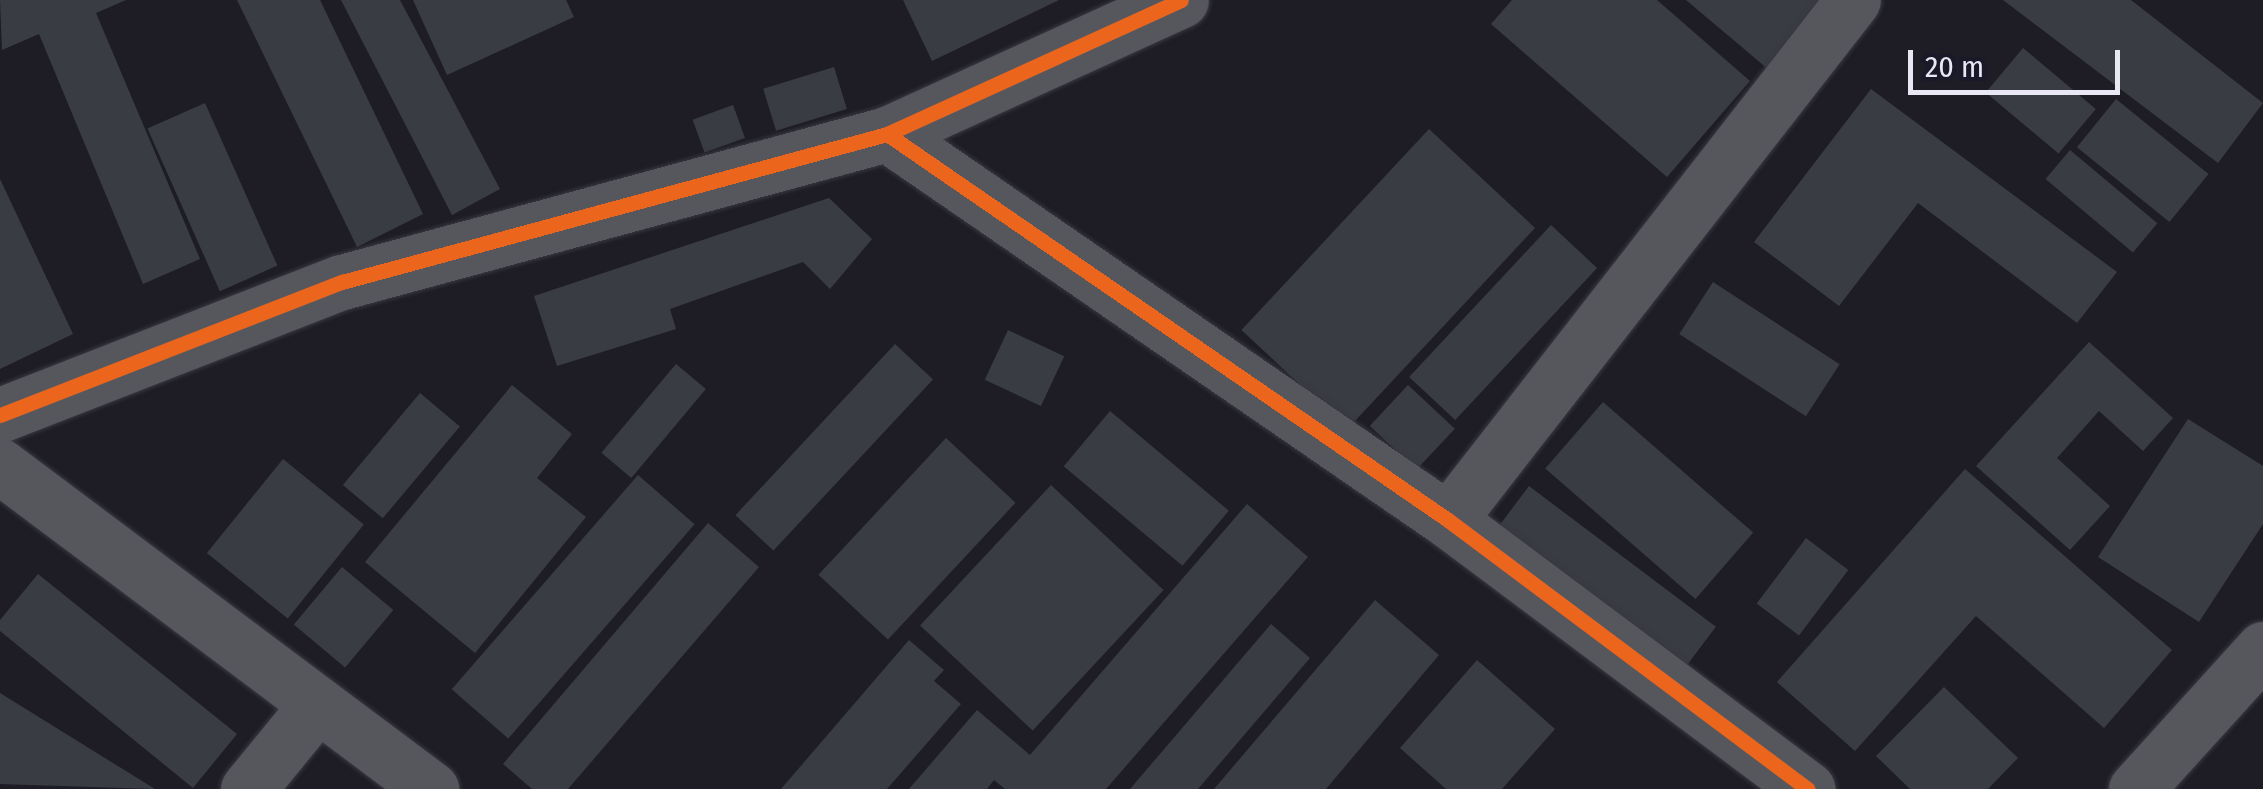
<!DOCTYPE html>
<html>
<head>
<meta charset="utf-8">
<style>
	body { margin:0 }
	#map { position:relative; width:2263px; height:789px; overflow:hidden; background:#1e1d26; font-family:"Fira Sans Condensed",sans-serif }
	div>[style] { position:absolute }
	.building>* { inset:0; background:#3a3c44; transform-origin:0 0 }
	.roads { filter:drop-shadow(0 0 2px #39383f) drop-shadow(0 0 2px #39383f) }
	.street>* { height:55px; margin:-27.5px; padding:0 27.5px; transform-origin:27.5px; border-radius:27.5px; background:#56565d }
	.cycleway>* { height:15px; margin:-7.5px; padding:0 7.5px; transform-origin:7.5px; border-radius:7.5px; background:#eb651d }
	span { translate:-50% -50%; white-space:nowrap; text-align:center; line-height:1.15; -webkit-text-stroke:8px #1a192a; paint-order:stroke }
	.scale { position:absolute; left:1908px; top:50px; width:212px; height:45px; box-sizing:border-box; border:5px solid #e8e7f3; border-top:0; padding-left:12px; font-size:30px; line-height:35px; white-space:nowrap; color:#e8e7f3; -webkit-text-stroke:8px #1a192a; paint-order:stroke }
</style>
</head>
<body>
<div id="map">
	<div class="building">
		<i style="clip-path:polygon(0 0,126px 0,96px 13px,200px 259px,143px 284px,39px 34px,2px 50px)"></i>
		<i style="clip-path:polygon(237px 0,320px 0,423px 214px,357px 247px)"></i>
		<i style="clip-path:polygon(341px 0,400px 0,500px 189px,452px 215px)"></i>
		<i style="clip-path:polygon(413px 0,566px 0,574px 17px,447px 75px)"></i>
		<i style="clip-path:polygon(903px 0,1059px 0,932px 61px)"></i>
		<i style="clip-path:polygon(1512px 0,1657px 0,1750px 81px,1667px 177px,1491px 24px)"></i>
		<i style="clip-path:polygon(1686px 0,1828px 0,1769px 70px)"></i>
		<i style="clip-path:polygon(2003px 0,2131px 0,2263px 103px,2218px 163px)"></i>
		<i style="left:2023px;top:48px;width:95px;height:58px;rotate:40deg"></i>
		<i style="left:834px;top:67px;width:44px;height:74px;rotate:73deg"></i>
		<i style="clip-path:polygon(1871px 89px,2117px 272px,2077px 323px,1918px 203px,1839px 306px,1754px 242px)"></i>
		<i style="left:2116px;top:99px;width:119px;height:62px;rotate:39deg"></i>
		<i style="left:205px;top:103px;width:178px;height:63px;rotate:66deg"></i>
		<i style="left:733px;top:105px;width:35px;height:43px;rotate:70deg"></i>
		<i style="left:1429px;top:129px;width:145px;height:275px;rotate:43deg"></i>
		<i style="left:2070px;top:150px;width:114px;height:38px;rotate:40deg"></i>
		<i style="clip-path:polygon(0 179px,73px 334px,0 369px)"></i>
		<i style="clip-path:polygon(829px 198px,872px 239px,830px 289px,803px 262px,670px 309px,676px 329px,557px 366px,534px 296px)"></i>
		<i style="left:1551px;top:225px;width:63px;height:208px;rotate:43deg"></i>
		<i style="left:1713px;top:282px;width:151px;height:62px;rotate:33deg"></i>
		<i style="left:1008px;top:330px;width:62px;height:55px;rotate:25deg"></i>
		<i style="clip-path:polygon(2089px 342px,2173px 418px,2143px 451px,2099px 411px,2057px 458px,2110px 506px,2070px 550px,1976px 466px)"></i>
		<i style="left:895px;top:344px;width:52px;height:234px;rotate:43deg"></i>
		<i style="left:676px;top:364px;width:39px;height:116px;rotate:40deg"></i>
		<i style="clip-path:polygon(512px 385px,572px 434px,537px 478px,586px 517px,475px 653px,365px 562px)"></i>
		<i style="left:1408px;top:385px;width:64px;height:56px;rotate:43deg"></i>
		<i style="left:420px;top:393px;width:52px;height:120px;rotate:40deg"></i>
		<i style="left:1603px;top:402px;width:199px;height:88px;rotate:41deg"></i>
		<i style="left:1110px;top:411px;width:155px;height:72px;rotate:40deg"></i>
		<i style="clip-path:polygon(2188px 419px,2263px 466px,2263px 524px,2199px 622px,2098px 557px)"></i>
		<i style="left:946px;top:438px;width:95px;height:187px;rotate:43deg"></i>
		<i style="left:283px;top:459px;width:104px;height:121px;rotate:39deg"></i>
		<i style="clip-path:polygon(1965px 469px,2172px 650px,2104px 728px,1976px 616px,1855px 751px,1777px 682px)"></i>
		<i style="left:638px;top:475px;width:75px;height:284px;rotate:41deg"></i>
		<i style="left:1051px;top:485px;width:154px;height:192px;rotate:43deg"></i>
		<i style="left:1529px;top:486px;width:234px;height:50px;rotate:37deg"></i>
		<i style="clip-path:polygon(1247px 504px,1308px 557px,1106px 789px,1005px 789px,994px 780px,987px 789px,909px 789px,977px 710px,1030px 755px)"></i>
		<i style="clip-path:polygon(708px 523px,759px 567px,568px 789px,532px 789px,503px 764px)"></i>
		<i style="left:1806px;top:538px;width:53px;height:82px;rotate:37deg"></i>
		<i style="left:342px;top:567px;width:67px;height:75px;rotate:40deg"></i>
		<i style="clip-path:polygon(38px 574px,237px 734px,193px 788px,0 631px,0 620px)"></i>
		<i style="clip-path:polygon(1375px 600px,1439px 655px,1326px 789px,1214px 789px)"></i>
		<i style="clip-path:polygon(1271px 624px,1310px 658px,1198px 789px,1130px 789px)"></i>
		<i style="clip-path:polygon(909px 640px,944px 670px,934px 681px,961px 704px,887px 789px,781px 789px)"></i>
		<i style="clip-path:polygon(1477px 660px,1555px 729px,1502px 789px,1446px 789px,1400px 748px)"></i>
		<i style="clip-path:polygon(1944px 687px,2018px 758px,1988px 789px,1910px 789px,1876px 756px)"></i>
		<i style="clip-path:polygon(0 693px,155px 789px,0 784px)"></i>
	</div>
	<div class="roads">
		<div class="street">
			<i style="left:887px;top:134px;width:681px;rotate:34.53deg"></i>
			<i style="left:1448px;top:520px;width:449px;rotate:36.8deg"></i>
			<i style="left:0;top:415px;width:367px;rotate:-21.3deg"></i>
			<i style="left:342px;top:282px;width:565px;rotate:-15.19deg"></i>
			<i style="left:887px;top:134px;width:323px;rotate:-24.5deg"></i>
			<i style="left:0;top:466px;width:539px;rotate:36.85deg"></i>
			<i style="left:1448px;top:520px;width:659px;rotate:-52.09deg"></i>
			<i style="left:248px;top:789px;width:106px;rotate:-50.7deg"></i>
			<i style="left:2136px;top:789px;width:189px;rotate:-47.8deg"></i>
		</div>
	</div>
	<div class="cycleway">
		<i style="left:887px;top:134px;width:681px;rotate:34.53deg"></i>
		<i style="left:1448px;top:520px;width:449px;rotate:36.8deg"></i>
		<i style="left:0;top:415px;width:367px;rotate:-21.3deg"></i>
		<i style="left:342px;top:282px;width:565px;rotate:-15.19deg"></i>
		<i style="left:887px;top:134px;width:323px;rotate:-24.5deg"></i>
	</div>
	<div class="scale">20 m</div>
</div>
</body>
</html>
